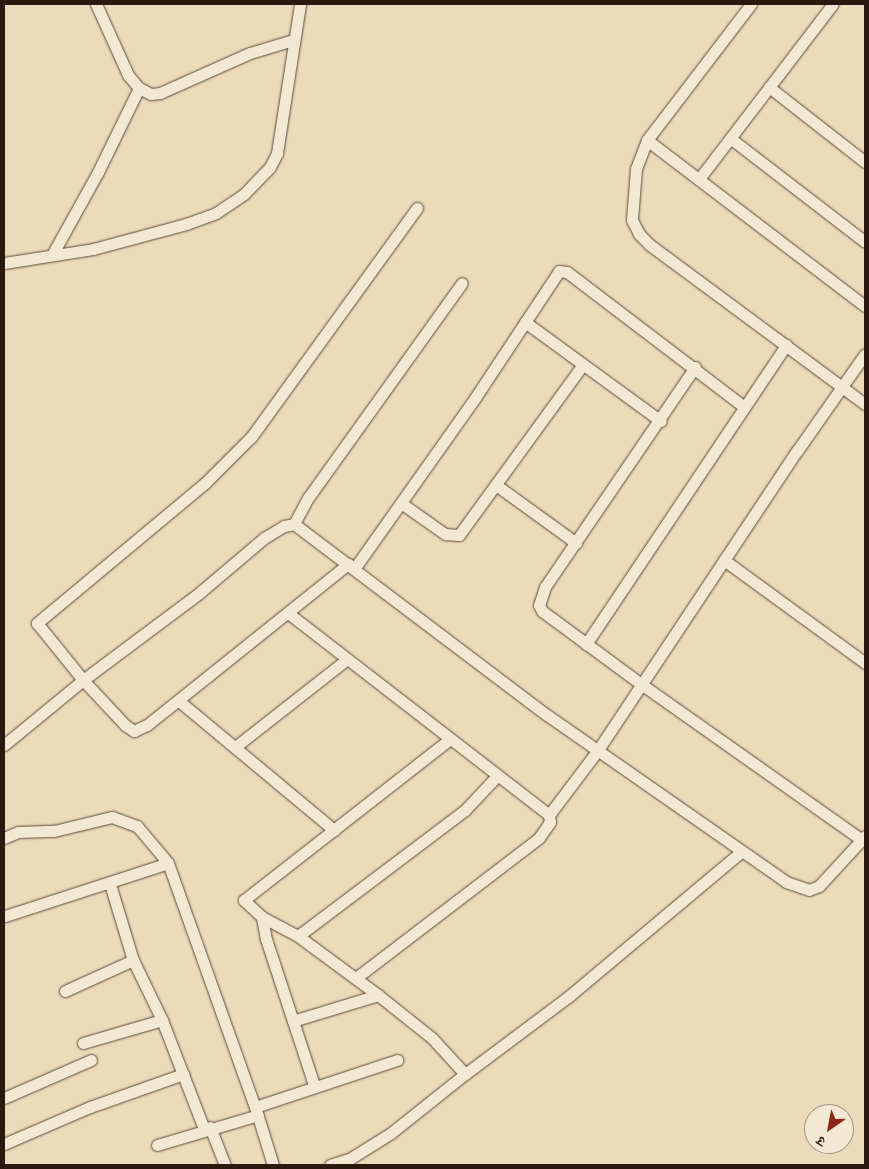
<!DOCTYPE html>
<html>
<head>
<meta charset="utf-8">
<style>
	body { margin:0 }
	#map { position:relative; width:869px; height:1169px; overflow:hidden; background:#ecdbba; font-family:"Libre Bodoni","Noto Serif Devanagari",serif }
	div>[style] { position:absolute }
	.roads { filter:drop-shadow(0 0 1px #5a4a39) drop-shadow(0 0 1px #5a4a39) }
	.minor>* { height:11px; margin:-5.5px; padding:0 5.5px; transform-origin:5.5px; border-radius:5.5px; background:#f3e8d2 }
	span { translate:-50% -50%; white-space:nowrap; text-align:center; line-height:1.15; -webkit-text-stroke:4px #f3e8d2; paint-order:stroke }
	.frame { position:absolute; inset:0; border:5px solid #29190e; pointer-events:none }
	.north { position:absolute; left:804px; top:1104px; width:50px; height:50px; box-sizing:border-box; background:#f3e8d2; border:1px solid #a29584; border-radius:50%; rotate:213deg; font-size:14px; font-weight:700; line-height:20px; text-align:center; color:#29190e }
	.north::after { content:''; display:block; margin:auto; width:18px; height:22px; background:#8f2418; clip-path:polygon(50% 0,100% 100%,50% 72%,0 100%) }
</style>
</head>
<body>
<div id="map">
	<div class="roads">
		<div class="minor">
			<i style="left:96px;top:4px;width:78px;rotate:65.7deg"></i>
			<i style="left:128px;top:75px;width:17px;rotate:50deg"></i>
			<i style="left:139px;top:88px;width:13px;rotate:27deg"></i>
			<i style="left:151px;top:94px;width:9px;rotate:-6deg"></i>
			<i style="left:160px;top:93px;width:98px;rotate:-24deg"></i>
			<i style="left:250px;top:53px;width:45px;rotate:-16.8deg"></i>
			<i style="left:751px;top:4px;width:171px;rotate:127.4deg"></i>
			<i style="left:647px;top:140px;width:31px;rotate:111deg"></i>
			<i style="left:636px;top:169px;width:51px;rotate:94.5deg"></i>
			<i style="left:632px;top:220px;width:16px;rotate:63deg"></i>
			<i style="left:639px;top:234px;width:16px;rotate:45deg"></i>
			<i style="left:650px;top:245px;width:267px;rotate:36.5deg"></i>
			<i style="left:769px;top:87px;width:122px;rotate:38deg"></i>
			<i style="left:730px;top:138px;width:170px;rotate:37.6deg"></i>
			<i style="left:647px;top:140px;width:274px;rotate:37.3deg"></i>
			<i style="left:699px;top:179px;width:220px;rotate:-52.6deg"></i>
			<i style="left:417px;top:208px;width:283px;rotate:125.9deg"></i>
			<i style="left:251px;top:437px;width:65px;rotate:135deg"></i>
			<i style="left:205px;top:483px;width:219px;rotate:140.2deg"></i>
			<i style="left:37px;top:623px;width:73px;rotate:51.1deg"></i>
			<i style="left:83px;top:680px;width:144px;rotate:-36.8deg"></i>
			<i style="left:198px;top:594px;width:87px;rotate:-40.3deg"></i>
			<i style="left:264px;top:538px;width:23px;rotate:-31deg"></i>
			<i style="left:284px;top:526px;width:10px;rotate:-11deg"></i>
			<i style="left:294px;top:524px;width:317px;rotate:37.1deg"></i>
			<i style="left:547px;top:715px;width:292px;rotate:34.9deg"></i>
			<i style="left:786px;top:882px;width:24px;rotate:19deg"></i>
			<i style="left:809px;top:890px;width:11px;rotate:-22deg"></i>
			<i style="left:819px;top:886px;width:68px;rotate:-47.4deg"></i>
			<i style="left:52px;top:255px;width:95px;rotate:-61deg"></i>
			<i style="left:98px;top:172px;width:93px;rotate:-64deg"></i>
			<i style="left:4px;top:263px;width:90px;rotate:-8.9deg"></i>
			<i style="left:93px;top:249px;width:96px;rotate:-15deg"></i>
			<i style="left:186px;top:224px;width:32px;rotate:-20deg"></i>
			<i style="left:216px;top:213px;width:34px;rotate:-34deg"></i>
			<i style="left:244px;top:194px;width:37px;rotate:-46deg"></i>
			<i style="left:270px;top:167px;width:16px;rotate:-63deg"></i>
			<i style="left:277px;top:153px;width:151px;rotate:-81.2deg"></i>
			<i style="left:525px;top:322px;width:168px;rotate:36.1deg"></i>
			<i style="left:695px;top:367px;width:266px;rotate:124.3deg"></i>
			<i style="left:545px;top:587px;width:19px;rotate:108deg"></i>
			<i style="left:539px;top:605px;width:7px;rotate:63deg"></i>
			<i style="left:542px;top:611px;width:123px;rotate:36.4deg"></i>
			<i style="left:641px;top:684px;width:271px;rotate:35.2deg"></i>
			<i style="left:496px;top:485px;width:99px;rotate:35.9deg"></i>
			<i style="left:401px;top:503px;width:54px;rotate:35.2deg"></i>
			<i style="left:445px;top:534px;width:14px;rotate:4deg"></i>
			<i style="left:459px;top:535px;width:209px;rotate:-54deg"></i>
			<i style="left:294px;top:524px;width:30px;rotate:-62deg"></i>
			<i style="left:308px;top:498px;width:264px;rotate:-54.4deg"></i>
			<i style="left:724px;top:560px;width:175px;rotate:36.1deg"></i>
			<i style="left:354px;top:569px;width:209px;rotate:-54.7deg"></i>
			<i style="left:475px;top:398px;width:152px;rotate:-56.5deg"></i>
			<i style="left:559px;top:271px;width:8px;rotate:7deg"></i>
			<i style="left:567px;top:272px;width:223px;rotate:37.3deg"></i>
			<i style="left:288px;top:613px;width:330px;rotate:37.7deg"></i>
			<i style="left:549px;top:815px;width:7px;rotate:82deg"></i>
			<i style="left:550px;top:822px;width:19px;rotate:125deg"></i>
			<i style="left:539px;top:838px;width:230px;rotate:142.6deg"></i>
			<i style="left:586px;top:644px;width:360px;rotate:-56.2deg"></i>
			<i style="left:179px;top:701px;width:202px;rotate:39.8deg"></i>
			<i style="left:4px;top:745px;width:102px;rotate:-39.4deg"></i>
			<i style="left:83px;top:680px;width:62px;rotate:47deg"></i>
			<i style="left:125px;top:725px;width:11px;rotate:34deg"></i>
			<i style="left:134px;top:731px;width:14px;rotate:-25deg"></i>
			<i style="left:147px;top:725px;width:258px;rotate:-38.7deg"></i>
			<i style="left:235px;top:747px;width:141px;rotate:-38.1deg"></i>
			<i style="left:549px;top:815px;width:81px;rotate:-53deg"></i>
			<i style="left:598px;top:750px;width:359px;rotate:-56.4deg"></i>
			<i style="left:797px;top:451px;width:118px;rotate:-55deg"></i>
			<i style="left:4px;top:838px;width:15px;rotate:-23deg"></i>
			<i style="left:18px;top:832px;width:36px;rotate:-2deg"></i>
			<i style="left:54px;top:831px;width:60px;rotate:-13.6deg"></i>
			<i style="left:112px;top:817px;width:27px;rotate:20deg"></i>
			<i style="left:137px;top:826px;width:48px;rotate:50deg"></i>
			<i style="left:110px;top:884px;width:79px;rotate:73.2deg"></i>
			<i style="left:133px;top:960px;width:67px;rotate:64.2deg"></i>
			<i style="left:162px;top:1020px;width:117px;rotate:68.9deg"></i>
			<i style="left:5px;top:916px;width:171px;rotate:-18deg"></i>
			<i style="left:168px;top:863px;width:259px;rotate:70.4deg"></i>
			<i style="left:262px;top:917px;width:22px;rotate:80deg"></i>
			<i style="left:266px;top:939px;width:154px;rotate:71.8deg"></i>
			<i style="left:298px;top:936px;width:209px;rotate:-37deg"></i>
			<i style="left:465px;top:810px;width:47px;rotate:-46.7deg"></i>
			<i style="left:65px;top:991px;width:75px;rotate:-24.5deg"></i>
			<i style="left:293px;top:1021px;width:89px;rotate:-17deg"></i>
			<i style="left:83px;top:1043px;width:82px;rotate:-16.2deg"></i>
			<i style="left:465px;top:1074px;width:129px;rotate:-36.8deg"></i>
			<i style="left:568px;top:997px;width:226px;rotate:-40deg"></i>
			<i style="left:4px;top:1098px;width:95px;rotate:-23.6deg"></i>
			<i style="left:210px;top:1127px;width:41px;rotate:68.5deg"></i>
			<i style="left:4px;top:1144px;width:94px;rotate:-23.3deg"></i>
			<i style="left:90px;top:1107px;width:99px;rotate:-19.5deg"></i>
			<i style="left:157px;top:1145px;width:105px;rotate:-16.5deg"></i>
			<i style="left:273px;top:1165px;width:61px;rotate:-107.2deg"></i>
			<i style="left:255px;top:1107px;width:150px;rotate:-18.3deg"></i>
			<i style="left:330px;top:1165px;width:22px;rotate:-18deg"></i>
			<i style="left:351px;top:1158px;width:47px;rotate:-32deg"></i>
			<i style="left:391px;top:1133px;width:95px;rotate:-38.6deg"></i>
			<i style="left:465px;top:1074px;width:49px;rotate:-132.5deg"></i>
			<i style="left:432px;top:1038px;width:69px;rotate:-141.5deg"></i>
			<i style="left:378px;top:995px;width:99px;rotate:-143.6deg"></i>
			<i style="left:298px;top:936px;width:41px;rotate:-152.2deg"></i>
			<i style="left:262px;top:917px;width:25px;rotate:-137deg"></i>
			<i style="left:244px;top:900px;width:260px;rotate:-38deg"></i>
		</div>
	</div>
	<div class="frame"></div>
	<div class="north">उ</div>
</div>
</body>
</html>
